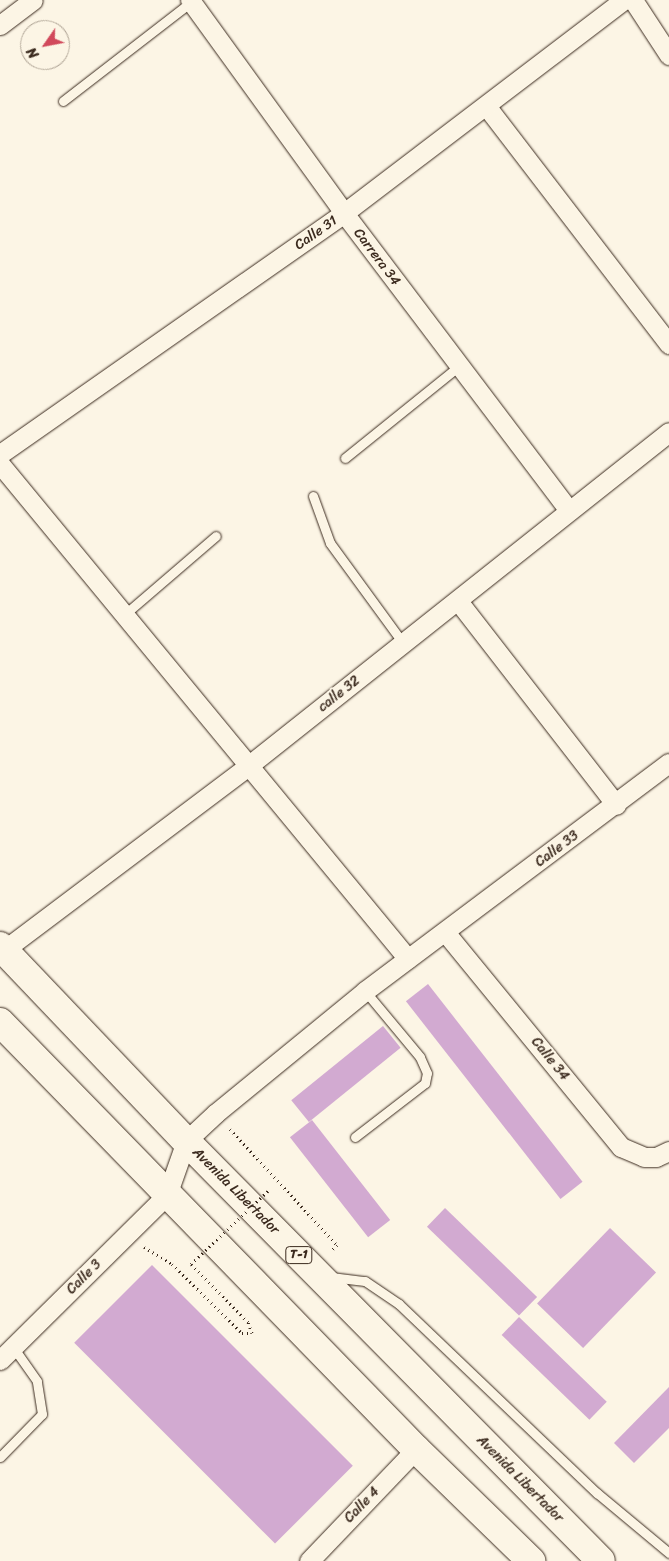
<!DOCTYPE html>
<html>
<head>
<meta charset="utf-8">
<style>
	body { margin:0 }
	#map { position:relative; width:669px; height:1561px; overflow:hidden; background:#fcf5e5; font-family:Sriracha,sans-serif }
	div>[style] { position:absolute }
	.building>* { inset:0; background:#d2aad1; transform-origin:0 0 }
	.path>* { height:3px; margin-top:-1.5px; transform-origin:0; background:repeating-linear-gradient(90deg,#3b2a1e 0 1px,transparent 0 5px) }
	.roads { filter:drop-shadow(0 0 1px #3b2a1e) drop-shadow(0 0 1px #3b2a1e) }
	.lane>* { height:9px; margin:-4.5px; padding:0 4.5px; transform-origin:4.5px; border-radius:4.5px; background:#fcf5e5 }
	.street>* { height:19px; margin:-9.5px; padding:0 9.5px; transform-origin:9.5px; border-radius:9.5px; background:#fcf5e5 }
	.primary>* { height:28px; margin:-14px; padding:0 14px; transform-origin:14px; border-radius:14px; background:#fcf5e5 }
	.path-bridge>* { height:3px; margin-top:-1.5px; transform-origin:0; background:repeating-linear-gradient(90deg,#3b2a1e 0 1px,transparent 0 5px) }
	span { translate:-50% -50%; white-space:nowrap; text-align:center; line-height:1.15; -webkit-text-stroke:4px #fcf5e5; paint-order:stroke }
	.shield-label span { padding:1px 4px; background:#fcf5e5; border:1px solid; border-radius:4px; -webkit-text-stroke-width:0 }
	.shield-label { font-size:12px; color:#3b2a1e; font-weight:700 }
	.street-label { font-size:14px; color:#3b2a1e }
	.north { position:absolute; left:20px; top:20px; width:50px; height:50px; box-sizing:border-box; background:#fcf5e5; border:1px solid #afa495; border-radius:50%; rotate:237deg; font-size:14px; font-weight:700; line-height:20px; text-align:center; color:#3b2a1e }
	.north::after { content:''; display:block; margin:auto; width:18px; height:22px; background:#d1495b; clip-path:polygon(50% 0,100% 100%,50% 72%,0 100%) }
</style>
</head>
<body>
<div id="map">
	<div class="building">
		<i style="left:428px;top:984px;width:251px;height:28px;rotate:52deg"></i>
		<i style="left:383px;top:1026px;width:28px;height:118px;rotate:51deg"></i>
		<i style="left:312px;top:1120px;width:127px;height:28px;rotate:52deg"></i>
		<i style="left:445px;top:1208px;width:128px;height:26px;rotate:44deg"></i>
		<i style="left:610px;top:1228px;width:64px;height:105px;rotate:44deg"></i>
		<i style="left:152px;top:1265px;width:284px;height:110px;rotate:45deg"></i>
		<i style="left:519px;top:1317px;width:122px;height:25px;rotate:44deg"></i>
		<i style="clip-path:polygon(669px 1387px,669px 1428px,634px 1463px,614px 1443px)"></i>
	</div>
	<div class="path">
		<i style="left:230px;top:1129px;width:158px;rotate:47.3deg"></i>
		<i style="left:337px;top:1245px;width:8px;rotate:135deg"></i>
		<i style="left:144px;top:1247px;width:33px;rotate:31deg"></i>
		<i style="left:172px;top:1264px;width:98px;rotate:44.6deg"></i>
		<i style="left:242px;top:1333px;width:10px"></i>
		<i style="left:252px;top:1333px;width:12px;rotate:-110deg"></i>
		<i style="left:248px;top:1322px;width:81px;rotate:-134.5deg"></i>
	</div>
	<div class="roads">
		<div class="lane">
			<i style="left:63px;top:101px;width:162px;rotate:-37.7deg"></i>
			<i style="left:345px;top:458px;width:146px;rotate:-38.9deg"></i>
			<i style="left:313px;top:496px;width:50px;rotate:70.1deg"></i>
			<i style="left:330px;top:543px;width:124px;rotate:53.9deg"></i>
			<i style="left:124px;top:615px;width:121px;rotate:-40.7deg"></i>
			<i style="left:355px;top:1137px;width:88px;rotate:-37.6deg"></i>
			<i style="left:425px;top:1083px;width:10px;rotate:-79deg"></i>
			<i style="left:427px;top:1073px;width:17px;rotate:-114deg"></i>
			<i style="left:420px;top:1057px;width:86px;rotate:-129.8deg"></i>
			<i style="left:331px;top:1277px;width:34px;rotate:7deg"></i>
			<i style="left:365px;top:1281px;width:41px;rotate:34.1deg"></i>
			<i style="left:399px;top:1304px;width:274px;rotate:43.7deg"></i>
			<i style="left:597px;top:1493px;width:94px;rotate:39.8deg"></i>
			<i style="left:0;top:1457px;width:60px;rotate:-45.7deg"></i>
			<i style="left:42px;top:1414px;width:33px;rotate:-99deg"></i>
			<i style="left:37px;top:1381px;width:42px;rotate:-125.2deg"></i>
		</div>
		<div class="street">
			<i style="left:190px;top:0;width:263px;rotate:54.1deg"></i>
			<i style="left:344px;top:213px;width:373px;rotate:52.9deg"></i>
			<i style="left:633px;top:0;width:66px;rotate:56.8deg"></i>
			<i style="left:0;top:25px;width:41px;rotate:-37.1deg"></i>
			<i style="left:487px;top:107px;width:299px;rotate:52.5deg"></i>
			<i style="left:0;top:454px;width:420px;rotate:-35deg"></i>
			<i style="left:344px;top:213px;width:352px;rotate:-37.3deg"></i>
			<i style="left:0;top:464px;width:641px;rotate:50.5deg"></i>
			<i style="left:458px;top:601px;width:258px;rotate:52.2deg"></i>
			<i style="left:445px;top:932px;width:278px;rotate:50.7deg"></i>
			<i style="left:621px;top:1147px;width:25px;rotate:23deg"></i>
			<i style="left:644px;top:1157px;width:12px"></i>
			<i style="left:656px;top:1157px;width:14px;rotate:-25deg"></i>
			<i style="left:4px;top:950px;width:306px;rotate:-37deg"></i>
			<i style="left:248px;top:766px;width:537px;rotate:-38.43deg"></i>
			<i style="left:0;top:1360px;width:235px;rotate:-44.7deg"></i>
			<i style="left:167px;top:1195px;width:57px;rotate:-70.6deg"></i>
			<i style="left:186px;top:1141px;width:41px;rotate:-43deg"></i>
			<i style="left:216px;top:1113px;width:193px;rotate:-39.3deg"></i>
			<i style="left:365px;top:991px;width:380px;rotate:-36.9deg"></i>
			<i style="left:309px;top:1561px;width:155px;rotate:-46.3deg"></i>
		</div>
		<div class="primary">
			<i style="left:0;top:946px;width:269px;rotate:46.4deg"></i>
			<i style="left:186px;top:1141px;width:590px;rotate:45.34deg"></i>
			<i style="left:0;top:1022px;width:596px;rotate:45.75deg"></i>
			<i style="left:416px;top:1449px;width:161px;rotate:44.2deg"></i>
		</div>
	</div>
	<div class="path-bridge">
		<i style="left:191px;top:1264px;width:108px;rotate:-43.5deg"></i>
	</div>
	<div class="shield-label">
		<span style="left:299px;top:1255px">T-1</span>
	</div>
	<div class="street-label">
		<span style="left:316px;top:233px;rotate:-35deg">Calle 31</span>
		<span style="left:377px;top:257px;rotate:53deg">Carrera 34</span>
		<span style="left:339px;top:694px;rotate:-38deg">calle 32</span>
		<span style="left:557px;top:849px;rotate:-37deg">Calle 33</span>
		<span style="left:550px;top:1059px;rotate:51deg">Calle 34</span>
		<span style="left:236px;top:1191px;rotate:45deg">Avenida Libertador</span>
		<span style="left:84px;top:1277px;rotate:-45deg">Calle 3</span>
		<span style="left:520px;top:1479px;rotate:45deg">Avenida Libertador</span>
		<span style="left:362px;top:1505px;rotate:-46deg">Calle 4</span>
	</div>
	<div class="north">N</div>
</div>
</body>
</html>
